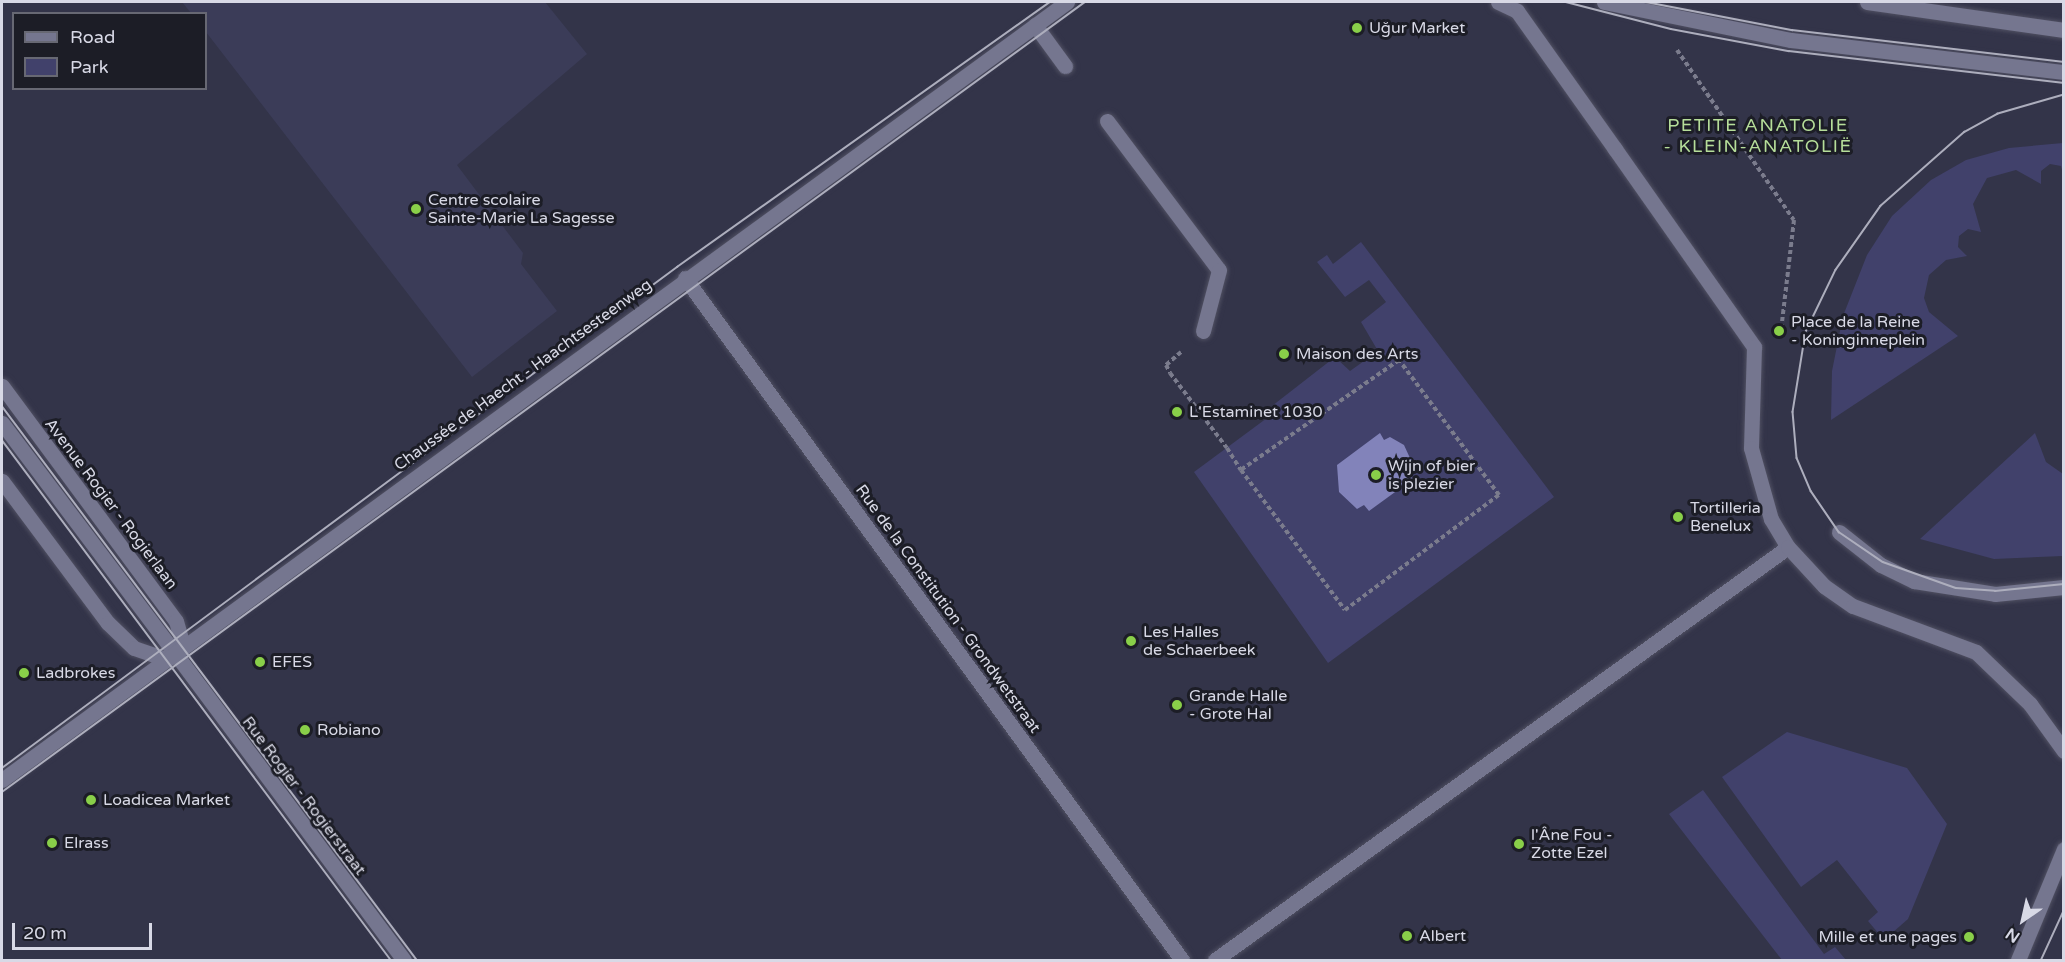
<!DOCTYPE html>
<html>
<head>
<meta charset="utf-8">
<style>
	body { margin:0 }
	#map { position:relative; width:2065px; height:962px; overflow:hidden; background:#333449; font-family:"Varela Round",sans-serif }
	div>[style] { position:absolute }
	.built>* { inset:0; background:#3b3c58 }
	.green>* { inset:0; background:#41416b }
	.water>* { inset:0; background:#8283ba }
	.path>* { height:4px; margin-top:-2px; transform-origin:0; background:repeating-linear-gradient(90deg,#7b7c8d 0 4.5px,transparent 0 7.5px) }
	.roads { filter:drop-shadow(0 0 2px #505062) drop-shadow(0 0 2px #505062) }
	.service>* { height:15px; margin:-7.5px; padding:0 7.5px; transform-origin:7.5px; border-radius:7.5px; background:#75768f }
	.pedestrian>* { height:15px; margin:-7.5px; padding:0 7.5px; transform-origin:7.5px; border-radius:7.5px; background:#75768f }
	.minor>* { height:15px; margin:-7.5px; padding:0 7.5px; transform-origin:7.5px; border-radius:7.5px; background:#75768f }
	.tertiary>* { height:15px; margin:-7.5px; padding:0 7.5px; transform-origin:7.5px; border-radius:7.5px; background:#75768f }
	.secondary>* { height:15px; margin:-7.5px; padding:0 7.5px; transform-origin:7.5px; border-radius:7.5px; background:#75768f }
	.tram>* { height:1.5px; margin:-0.75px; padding:0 0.75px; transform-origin:0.75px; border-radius:0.75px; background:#adaebd }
	.dots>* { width:16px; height:16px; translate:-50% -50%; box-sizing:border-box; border:3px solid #1c1d26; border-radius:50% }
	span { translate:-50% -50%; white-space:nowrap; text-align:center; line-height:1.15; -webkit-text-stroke:6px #1c1d26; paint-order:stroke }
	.poi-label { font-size:16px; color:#d8d9e6 }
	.left { translate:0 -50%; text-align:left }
	.right { translate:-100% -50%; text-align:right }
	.street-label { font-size:16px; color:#d8d9e6 }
	.neighbourhood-label { font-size:18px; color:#b6de9a; letter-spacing:1.5px }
	.frame { position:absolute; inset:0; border:3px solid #d8d9e6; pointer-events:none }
	.legend { position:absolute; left:12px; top:12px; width:195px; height:78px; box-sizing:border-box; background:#1c1d26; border:2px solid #676873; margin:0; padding:8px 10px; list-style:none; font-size:18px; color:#d8d9e6 }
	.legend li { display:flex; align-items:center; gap:12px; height:30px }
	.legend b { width:30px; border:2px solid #676873 }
	.north { position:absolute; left:1993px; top:890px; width:60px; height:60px; -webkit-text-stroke:4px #1c1d26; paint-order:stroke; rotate:214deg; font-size:16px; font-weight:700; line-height:24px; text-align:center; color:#d8d9e6 }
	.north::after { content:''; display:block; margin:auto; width:21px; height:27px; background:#d8d9e6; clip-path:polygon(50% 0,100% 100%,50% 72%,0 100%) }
	.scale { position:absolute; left:12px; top:923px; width:140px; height:27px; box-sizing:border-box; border:3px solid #d8d9e6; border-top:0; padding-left:8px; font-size:18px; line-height:21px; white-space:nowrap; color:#d8d9e6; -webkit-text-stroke:4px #1c1d26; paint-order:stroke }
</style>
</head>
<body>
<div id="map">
	<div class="built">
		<i style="clip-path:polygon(182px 2px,545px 2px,587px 54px,457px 165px,523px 253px,521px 264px,557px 311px,472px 377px,206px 32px,206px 14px,191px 13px)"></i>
	</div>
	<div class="green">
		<i style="clip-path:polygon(2063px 143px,2063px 173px,2061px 166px,2050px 164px,2041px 171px,2041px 184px,2016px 170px,1987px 178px,1973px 204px,1981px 232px,1968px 229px,1959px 236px,1958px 247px,1967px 256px,1946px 260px,1929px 275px,1924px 298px,1929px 312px,1958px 336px,1831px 420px,1832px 371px,1843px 316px,1867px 255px,1892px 216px,1931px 180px,1966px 160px,2009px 148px)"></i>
		<i style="clip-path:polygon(1361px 242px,1554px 497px,1328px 663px,1194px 472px,1267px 418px,1263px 413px,1335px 357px,1350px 371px,1378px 351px,1361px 322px,1386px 302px,1369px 280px,1345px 297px,1317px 262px,1327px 255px,1333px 264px)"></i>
		<i style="clip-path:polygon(2035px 433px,2046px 462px,2063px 474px,2063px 556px,1994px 559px,1920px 539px)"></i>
		<i style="clip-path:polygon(1787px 732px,1907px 768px,1947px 824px,1908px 919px,1884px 940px,1868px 921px,1878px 912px,1837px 860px,1801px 887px,1722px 777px)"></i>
		<i style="clip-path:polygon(1703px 790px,1824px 954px,1835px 947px,1846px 960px,1782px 960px,1669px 814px)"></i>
	</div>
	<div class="water">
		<i style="clip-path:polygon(1380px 433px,1384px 440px,1390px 437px,1404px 445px,1415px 469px,1409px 473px,1413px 479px,1369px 511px,1364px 505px,1357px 509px,1339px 492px,1337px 465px)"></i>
	</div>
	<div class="path">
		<i style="left:1677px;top:50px;width:206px;rotate:55.5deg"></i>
		<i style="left:1794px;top:220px;width:111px;rotate:96.7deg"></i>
		<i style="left:1181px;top:352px;width:20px;rotate:139deg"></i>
		<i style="left:1166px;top:365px;width:9px;rotate:63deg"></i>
		<i style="left:1170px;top:373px;width:94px;rotate:52.8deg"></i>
		<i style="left:1227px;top:448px;width:26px;rotate:58deg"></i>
		<i style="left:1241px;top:470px;width:174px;rotate:53.4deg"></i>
		<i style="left:1345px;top:610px;width:192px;rotate:-36.8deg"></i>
		<i style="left:1499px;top:495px;width:168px;rotate:-126.5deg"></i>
		<i style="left:1399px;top:360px;width:193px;rotate:145.2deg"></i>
	</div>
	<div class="roads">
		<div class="service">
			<i style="left:1604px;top:2px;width:191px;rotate:11.5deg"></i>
			<i style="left:1791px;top:40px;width:275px;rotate:6.7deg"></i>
			<i style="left:1035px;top:25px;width:51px;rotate:53.8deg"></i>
			<i style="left:1107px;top:121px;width:186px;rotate:53.1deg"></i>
			<i style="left:1219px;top:270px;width:63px;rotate:104.7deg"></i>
			<i style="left:2px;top:423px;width:288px;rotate:53.1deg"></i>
			<i style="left:1839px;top:532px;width:53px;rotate:38.2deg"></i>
			<i style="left:1881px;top:565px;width:37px;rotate:26deg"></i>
			<i style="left:1914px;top:581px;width:82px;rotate:9.1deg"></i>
			<i style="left:1995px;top:594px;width:69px;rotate:-5.8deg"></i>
		</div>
		<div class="pedestrian">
			<i style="left:1615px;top:149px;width:242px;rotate:54.9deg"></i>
			<i style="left:1754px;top:347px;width:101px;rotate:91.7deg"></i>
			<i style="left:1751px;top:448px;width:74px;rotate:74.3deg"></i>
			<i style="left:1771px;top:519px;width:33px;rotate:59deg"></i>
		</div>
		<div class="minor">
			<i style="left:1498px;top:2px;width:21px;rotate:25deg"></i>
			<i style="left:1517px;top:11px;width:169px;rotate:54.6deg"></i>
			<i style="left:1867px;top:2px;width:199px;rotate:8.1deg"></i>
			<i style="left:685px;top:278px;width:844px;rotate:53.92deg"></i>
			<i style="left:175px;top:653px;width:383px;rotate:53.3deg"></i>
			<i style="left:1215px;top:960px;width:706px;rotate:-35.78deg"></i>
			<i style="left:1788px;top:547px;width:53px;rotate:47.3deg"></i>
			<i style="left:1824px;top:586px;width:35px;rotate:35deg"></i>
			<i style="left:1853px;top:606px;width:131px;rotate:20.5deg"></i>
			<i style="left:1976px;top:652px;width:75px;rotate:43.9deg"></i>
			<i style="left:2030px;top:704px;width:58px;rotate:54.1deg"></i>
		</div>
		<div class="tertiary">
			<i style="left:2px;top:386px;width:292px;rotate:53.5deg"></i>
			<i style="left:176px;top:621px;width:26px;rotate:74deg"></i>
			<i style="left:2px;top:481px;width:177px;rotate:53.3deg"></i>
			<i style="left:108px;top:623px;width:36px;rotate:44deg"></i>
			<i style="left:134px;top:648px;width:34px;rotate:19deg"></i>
			<i style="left:2px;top:780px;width:1319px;rotate:-36.15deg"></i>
		</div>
		<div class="secondary">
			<i style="left:2018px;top:960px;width:120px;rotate:-67.5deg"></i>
		</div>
	</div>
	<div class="tram">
		<i style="left:1566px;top:2px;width:108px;rotate:14.4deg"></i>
		<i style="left:1671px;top:29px;width:120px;rotate:10.6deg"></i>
		<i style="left:1789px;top:51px;width:277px;rotate:6.6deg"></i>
		<i style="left:1646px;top:2px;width:149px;rotate:10.9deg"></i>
		<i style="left:1792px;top:30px;width:274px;rotate:6.7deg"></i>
		<i style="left:2064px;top:95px;width:69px;rotate:163.9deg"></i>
		<i style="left:1998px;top:114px;width:38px;rotate:151deg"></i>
		<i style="left:1965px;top:132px;width:112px;rotate:138.6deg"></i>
		<i style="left:1881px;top:206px;width:78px;rotate:125.1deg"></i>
		<i style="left:1836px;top:270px;width:69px;rotate:115.8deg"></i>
		<i style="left:1806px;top:332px;width:81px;rotate:99.2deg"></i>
		<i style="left:1793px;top:412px;width:46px;rotate:85deg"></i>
		<i style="left:1797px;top:458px;width:36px;rotate:67deg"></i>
		<i style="left:1811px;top:491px;width:50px;rotate:55.7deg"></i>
		<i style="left:1839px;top:532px;width:53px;rotate:34.3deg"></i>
		<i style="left:1883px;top:562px;width:77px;rotate:19.6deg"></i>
		<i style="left:1956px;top:588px;width:39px;rotate:4deg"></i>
		<i style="left:1995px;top:591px;width:69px;rotate:-5.8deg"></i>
		<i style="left:2px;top:406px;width:692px;rotate:53.16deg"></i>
		<i style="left:2px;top:440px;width:649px;rotate:53.2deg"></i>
		<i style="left:2px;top:768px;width:841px;rotate:-36.58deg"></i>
		<i style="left:677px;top:267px;width:458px;rotate:-35.4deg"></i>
		<i style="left:2px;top:792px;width:1341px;rotate:-36.11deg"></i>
		<i style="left:2041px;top:960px;width:55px;rotate:-65.3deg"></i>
		<i style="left:2063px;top:960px;width:1px;rotate:-45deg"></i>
	</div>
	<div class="dots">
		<i style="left:1357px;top:28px;background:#89cf49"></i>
		<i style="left:416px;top:209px;background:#89cf49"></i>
		<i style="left:1779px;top:331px;background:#89cf49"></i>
		<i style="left:1284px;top:354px;background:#89cf49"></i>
		<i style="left:1177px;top:412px;background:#89cf49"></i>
		<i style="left:1376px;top:475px;background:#89cf49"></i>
		<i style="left:1678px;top:517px;background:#89cf49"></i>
		<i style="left:1131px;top:641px;background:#89cf49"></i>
		<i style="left:260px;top:662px;background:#89cf49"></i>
		<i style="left:24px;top:673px;background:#89cf49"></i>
		<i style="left:1177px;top:705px;background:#89cf49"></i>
		<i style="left:305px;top:730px;background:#89cf49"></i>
		<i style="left:91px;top:800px;background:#89cf49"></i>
		<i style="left:52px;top:843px;background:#89cf49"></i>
		<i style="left:1519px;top:844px;background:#89cf49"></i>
		<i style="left:1407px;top:936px;background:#89cf49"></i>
		<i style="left:1969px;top:937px;background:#89cf49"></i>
	</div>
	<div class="poi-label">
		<span class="left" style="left:1369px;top:28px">Uğur Market</span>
		<span class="left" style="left:428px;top:209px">Centre scolaire<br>Sainte-Marie La Sagesse</span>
		<span class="left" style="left:1791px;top:331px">Place de la Reine<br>- Koninginneplein</span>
		<span class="left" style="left:1296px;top:354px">Maison des Arts</span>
		<span class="left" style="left:1189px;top:412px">L'Estaminet 1030</span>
		<span class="left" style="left:1388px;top:475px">Wijn of bier<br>is plezier</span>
		<span class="left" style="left:1690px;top:517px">Tortilleria<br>Benelux</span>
		<span class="left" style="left:1143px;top:641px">Les Halles<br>de Schaerbeek</span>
		<span class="left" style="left:272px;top:662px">EFES</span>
		<span class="left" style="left:36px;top:673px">Ladbrokes</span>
		<span class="left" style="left:1189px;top:705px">Grande Halle<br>- Grote Hal</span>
		<span class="left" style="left:317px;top:730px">Robiano</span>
		<span class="left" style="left:103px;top:800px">Loadicea Market</span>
		<span class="left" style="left:1531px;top:844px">l'Âne Fou -<br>Zotte Ezel</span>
		<span class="left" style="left:64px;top:843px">Elrass</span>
		<span class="left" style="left:1419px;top:936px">Albert</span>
		<span class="right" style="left:1957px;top:937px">Mille et une pages</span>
	</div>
	<div class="street-label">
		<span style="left:523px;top:375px;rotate:-36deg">Chaussée de Haecht - Haachtsesteenweg</span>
		<span style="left:111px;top:504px;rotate:53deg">Avenue Rogier - Rogierlaan</span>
		<span style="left:948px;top:609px;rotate:54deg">Rue de la Constitution - Grondwetstraat</span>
		<span style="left:304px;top:796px;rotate:53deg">Rue Rogier - Rogierstraat</span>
	</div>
	<div class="neighbourhood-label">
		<span style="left:1758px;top:136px">PETITE ANATOLIE<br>- KLEIN-ANATOLIË</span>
	</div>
	<div class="frame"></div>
	<ul class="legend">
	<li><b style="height:8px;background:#75768f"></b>Road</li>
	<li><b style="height:16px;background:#41416b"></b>Park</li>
	</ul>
	<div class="north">N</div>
	<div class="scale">20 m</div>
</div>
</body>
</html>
